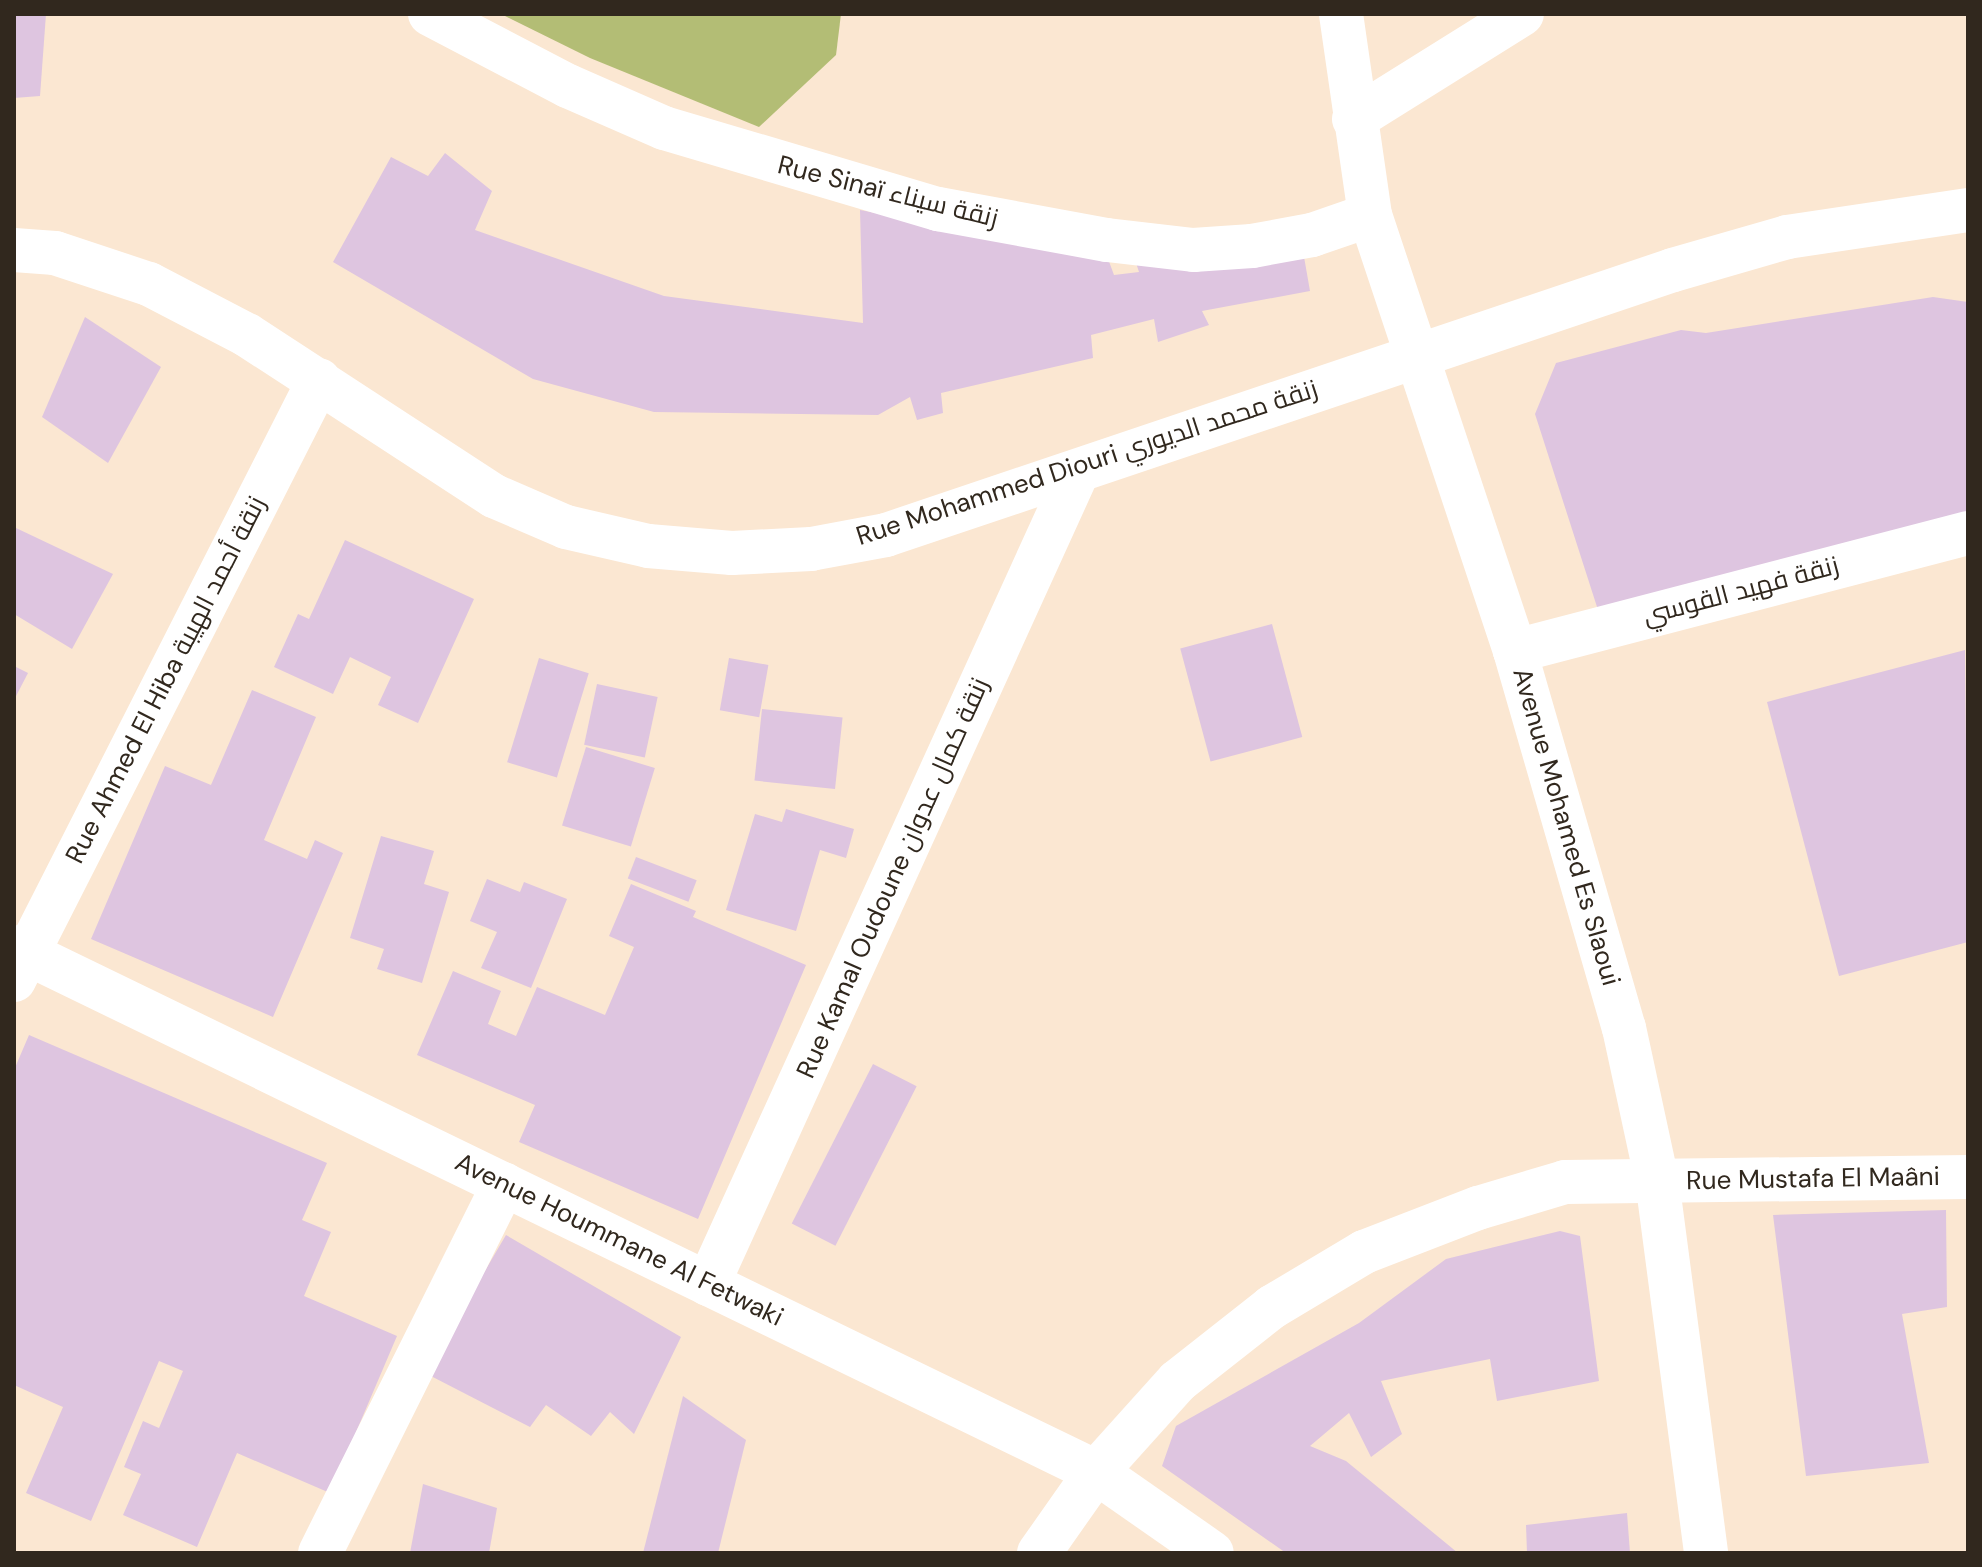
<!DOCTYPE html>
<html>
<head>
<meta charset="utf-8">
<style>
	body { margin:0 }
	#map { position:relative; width:1982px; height:1567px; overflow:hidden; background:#fbe7d2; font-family:"DM Sans",Cairo,sans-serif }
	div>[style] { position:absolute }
	.forest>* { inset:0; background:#b3bd75 }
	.building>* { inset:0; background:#dec5e0; transform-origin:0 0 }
	.minor>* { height:44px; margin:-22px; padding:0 22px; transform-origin:22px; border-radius:22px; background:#fff }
	.tertiary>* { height:44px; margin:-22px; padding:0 22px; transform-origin:22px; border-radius:22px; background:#fff }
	span { translate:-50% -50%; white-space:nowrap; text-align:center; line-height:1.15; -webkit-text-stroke:6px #fff; paint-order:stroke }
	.street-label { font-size:26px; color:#31281e }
	.frame { position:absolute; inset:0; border:16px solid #31281e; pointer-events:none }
</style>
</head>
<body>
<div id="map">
	<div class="forest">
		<i style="clip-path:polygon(501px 14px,841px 14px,836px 55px,759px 127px,590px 58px)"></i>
	</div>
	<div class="building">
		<i style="clip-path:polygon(14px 14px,46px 14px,40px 96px,14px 98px)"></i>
		<i style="clip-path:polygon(445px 153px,492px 191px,475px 230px,664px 296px,863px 323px,860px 210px,1107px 256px,1114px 275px,1139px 272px,1133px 254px,1303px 251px,1310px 291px,1202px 311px,1209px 325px,1158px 342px,1154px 319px,1091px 335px,1093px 358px,941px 393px,943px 413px,917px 420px,910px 397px,878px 415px,654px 412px,533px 379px,333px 262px,391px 157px,428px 176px)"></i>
		<i style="clip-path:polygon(1933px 297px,1968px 302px,1968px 517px,1598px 610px,1535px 414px,1556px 363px,1681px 330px,1706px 333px)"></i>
		<i style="clip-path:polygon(85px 317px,161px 367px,108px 463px,42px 417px)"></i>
		<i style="clip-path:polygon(16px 528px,113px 574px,72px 649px,14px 614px)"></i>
		<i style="clip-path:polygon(345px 540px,474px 599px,418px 723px,378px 705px,391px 677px,350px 657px,333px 694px,274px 667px,298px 614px,309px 619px)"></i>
		<i style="left:1272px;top:624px;width:117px;height:95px;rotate:75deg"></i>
		<i style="clip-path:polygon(1965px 650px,1968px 942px,1839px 976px,1767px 702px)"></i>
		<i style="left:539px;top:658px;width:52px;height:109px;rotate:17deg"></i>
		<i style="left:729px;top:658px;width:40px;height:53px;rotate:10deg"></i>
		<i style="clip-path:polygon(14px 666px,28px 673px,14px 700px)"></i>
		<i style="left:597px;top:684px;width:62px;height:62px;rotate:12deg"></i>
		<i style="clip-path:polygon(252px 690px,316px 717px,264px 840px,307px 859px,315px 840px,343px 853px,273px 1017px,91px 939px,165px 766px,211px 785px)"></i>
		<i style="left:762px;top:709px;width:81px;height:72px;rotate:6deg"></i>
		<i style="left:586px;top:747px;width:72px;height:82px;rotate:17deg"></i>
		<i style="clip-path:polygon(786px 809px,854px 829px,846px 858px,820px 850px,796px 931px,726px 910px,755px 814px,782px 822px)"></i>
		<i style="clip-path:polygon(381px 836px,434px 851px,424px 884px,449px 892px,422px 983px,377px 969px,384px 949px,350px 938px)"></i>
		<i style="left:636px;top:857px;width:65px;height:23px;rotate:21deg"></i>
		<i style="clip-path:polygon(487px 879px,520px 892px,524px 882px,567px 899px,531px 988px,481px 968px,497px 932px,470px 921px)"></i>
		<i style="clip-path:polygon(631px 884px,696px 911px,693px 917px,806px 965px,698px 1219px,519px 1142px,535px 1105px,417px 1055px,453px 971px,501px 991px,488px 1024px,516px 1036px,537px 987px,605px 1015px,634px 947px,609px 936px)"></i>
		<i style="clip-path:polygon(29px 1035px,327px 1163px,302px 1220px,331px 1232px,304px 1296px,397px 1336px,330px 1493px,237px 1453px,197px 1547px,123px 1515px,141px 1474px,124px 1467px,143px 1421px,159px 1428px,183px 1371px,159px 1361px,91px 1521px,26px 1493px,63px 1407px,14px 1385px,14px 1070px)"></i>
		<i style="left:873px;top:1064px;width:49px;height:179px;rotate:27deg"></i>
		<i style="clip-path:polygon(1946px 1210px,1947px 1307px,1902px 1314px,1929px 1463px,1806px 1476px,1773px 1215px)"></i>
		<i style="clip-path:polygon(1560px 1231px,1580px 1236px,1599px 1381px,1497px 1401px,1490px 1359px,1381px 1381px,1402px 1434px,1371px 1457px,1349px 1413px,1310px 1446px,1346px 1461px,1458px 1553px,1286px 1553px,1162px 1466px,1176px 1426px,1359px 1323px,1446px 1259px)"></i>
		<i style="clip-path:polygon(506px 1235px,681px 1337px,634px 1434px,610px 1412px,591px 1436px,546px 1405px,530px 1427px,425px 1373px)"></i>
		<i style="clip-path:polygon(683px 1396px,746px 1440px,718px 1553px,643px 1553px)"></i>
		<i style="clip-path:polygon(423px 1484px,497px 1508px,489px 1553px,410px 1553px)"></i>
		<i style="clip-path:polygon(1627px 1513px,1630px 1553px,1527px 1553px,1526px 1525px)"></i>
	</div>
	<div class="minor">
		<i style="left:14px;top:250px;width:41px;rotate:4.2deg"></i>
		<i style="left:55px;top:253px;width:99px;rotate:18.3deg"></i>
		<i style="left:149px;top:284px;width:110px;rotate:27.5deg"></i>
		<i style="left:247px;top:335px;width:295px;rotate:33.1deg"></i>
		<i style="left:494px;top:496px;width:78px;rotate:23.3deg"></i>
		<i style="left:566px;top:527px;width:84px;rotate:13deg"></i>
		<i style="left:648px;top:546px;width:84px;rotate:4.8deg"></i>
		<i style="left:732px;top:553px;width:79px;rotate:-2.9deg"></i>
		<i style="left:811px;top:549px;width:76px;rotate:-10.6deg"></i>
		<i style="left:886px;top:535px;width:830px;rotate:-18.61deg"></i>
		<i style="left:1673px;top:270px;width:119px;rotate:-16.1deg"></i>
		<i style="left:1787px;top:237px;width:183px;rotate:-8.5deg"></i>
		<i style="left:1515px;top:651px;width:468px;rotate:-14.6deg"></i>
		<i style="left:14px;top:947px;width:1203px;rotate:25.88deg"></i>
		<i style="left:1096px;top:1472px;width:141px;rotate:34.9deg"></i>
		<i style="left:14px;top:980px;width:673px;rotate:-63.05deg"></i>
		<i style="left:708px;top:1284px;width:893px;rotate:-65.53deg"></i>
		<i style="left:320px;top:1553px;width:412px;rotate:-63.5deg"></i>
		<i style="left:1039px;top:1553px;width:99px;rotate:-54.9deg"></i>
		<i style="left:1096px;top:1472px;width:122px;rotate:-48deg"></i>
		<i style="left:1178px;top:1381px;width:120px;rotate:-38.2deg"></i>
		<i style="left:1272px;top:1307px;width:107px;rotate:-30.9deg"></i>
		<i style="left:1364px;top:1252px;width:122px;rotate:-21.1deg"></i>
		<i style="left:1478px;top:1208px;width:91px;rotate:-16.6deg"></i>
		<i style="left:1565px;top:1182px;width:403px;rotate:-0.7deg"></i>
	</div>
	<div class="tertiary">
		<i style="left:430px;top:14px;width:156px;rotate:27.6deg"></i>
		<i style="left:568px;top:86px;width:105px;rotate:23.6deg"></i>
		<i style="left:664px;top:128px;width:286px;rotate:16.5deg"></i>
		<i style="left:938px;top:209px;width:172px;rotate:10.4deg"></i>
		<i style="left:1107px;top:240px;width:87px;rotate:6.6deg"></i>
		<i style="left:1193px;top:250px;width:59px;rotate:-3.9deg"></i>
		<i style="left:1252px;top:246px;width:61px;rotate:-10.4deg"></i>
		<i style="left:1312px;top:235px;width:61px;rotate:-19deg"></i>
		<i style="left:1341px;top:14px;width:203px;rotate:81.8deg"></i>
		<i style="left:1370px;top:215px;width:459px;rotate:71.6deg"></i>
		<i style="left:1515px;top:651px;width:392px;rotate:73.9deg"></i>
		<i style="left:1624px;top:1028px;width:156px;rotate:77.8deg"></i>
		<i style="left:1657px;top:1180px;width:376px;rotate:82.5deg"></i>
		<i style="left:1354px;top:119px;width:198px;rotate:-32deg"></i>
	</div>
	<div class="street-label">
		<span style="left:888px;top:192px;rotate:14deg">Rue Sinaï زنقة سيناء</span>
		<span style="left:1087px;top:463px;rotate:-18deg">Rue Mohammed Diouri زنقة محمد الديوري</span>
		<span style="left:1741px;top:591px;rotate:-15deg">زنقة فهيد القوسي</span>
		<span style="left:166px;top:680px;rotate:-63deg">Rue Ahmed El Hiba زنقة أحمد الهيبة</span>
		<span style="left:1566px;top:827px;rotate:74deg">Avenue Mohamed Es Slaoui</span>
		<span style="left:893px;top:878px;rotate:-66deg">Rue Kamal Oudoune زنقة كمال عدوان</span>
		<span style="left:1813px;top:1179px;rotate:-1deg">Rue Mustafa El Maâni</span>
		<span style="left:619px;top:1240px;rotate:26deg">Avenue Hoummane Al Fetwaki</span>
	</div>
	<div class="frame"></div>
</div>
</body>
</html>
